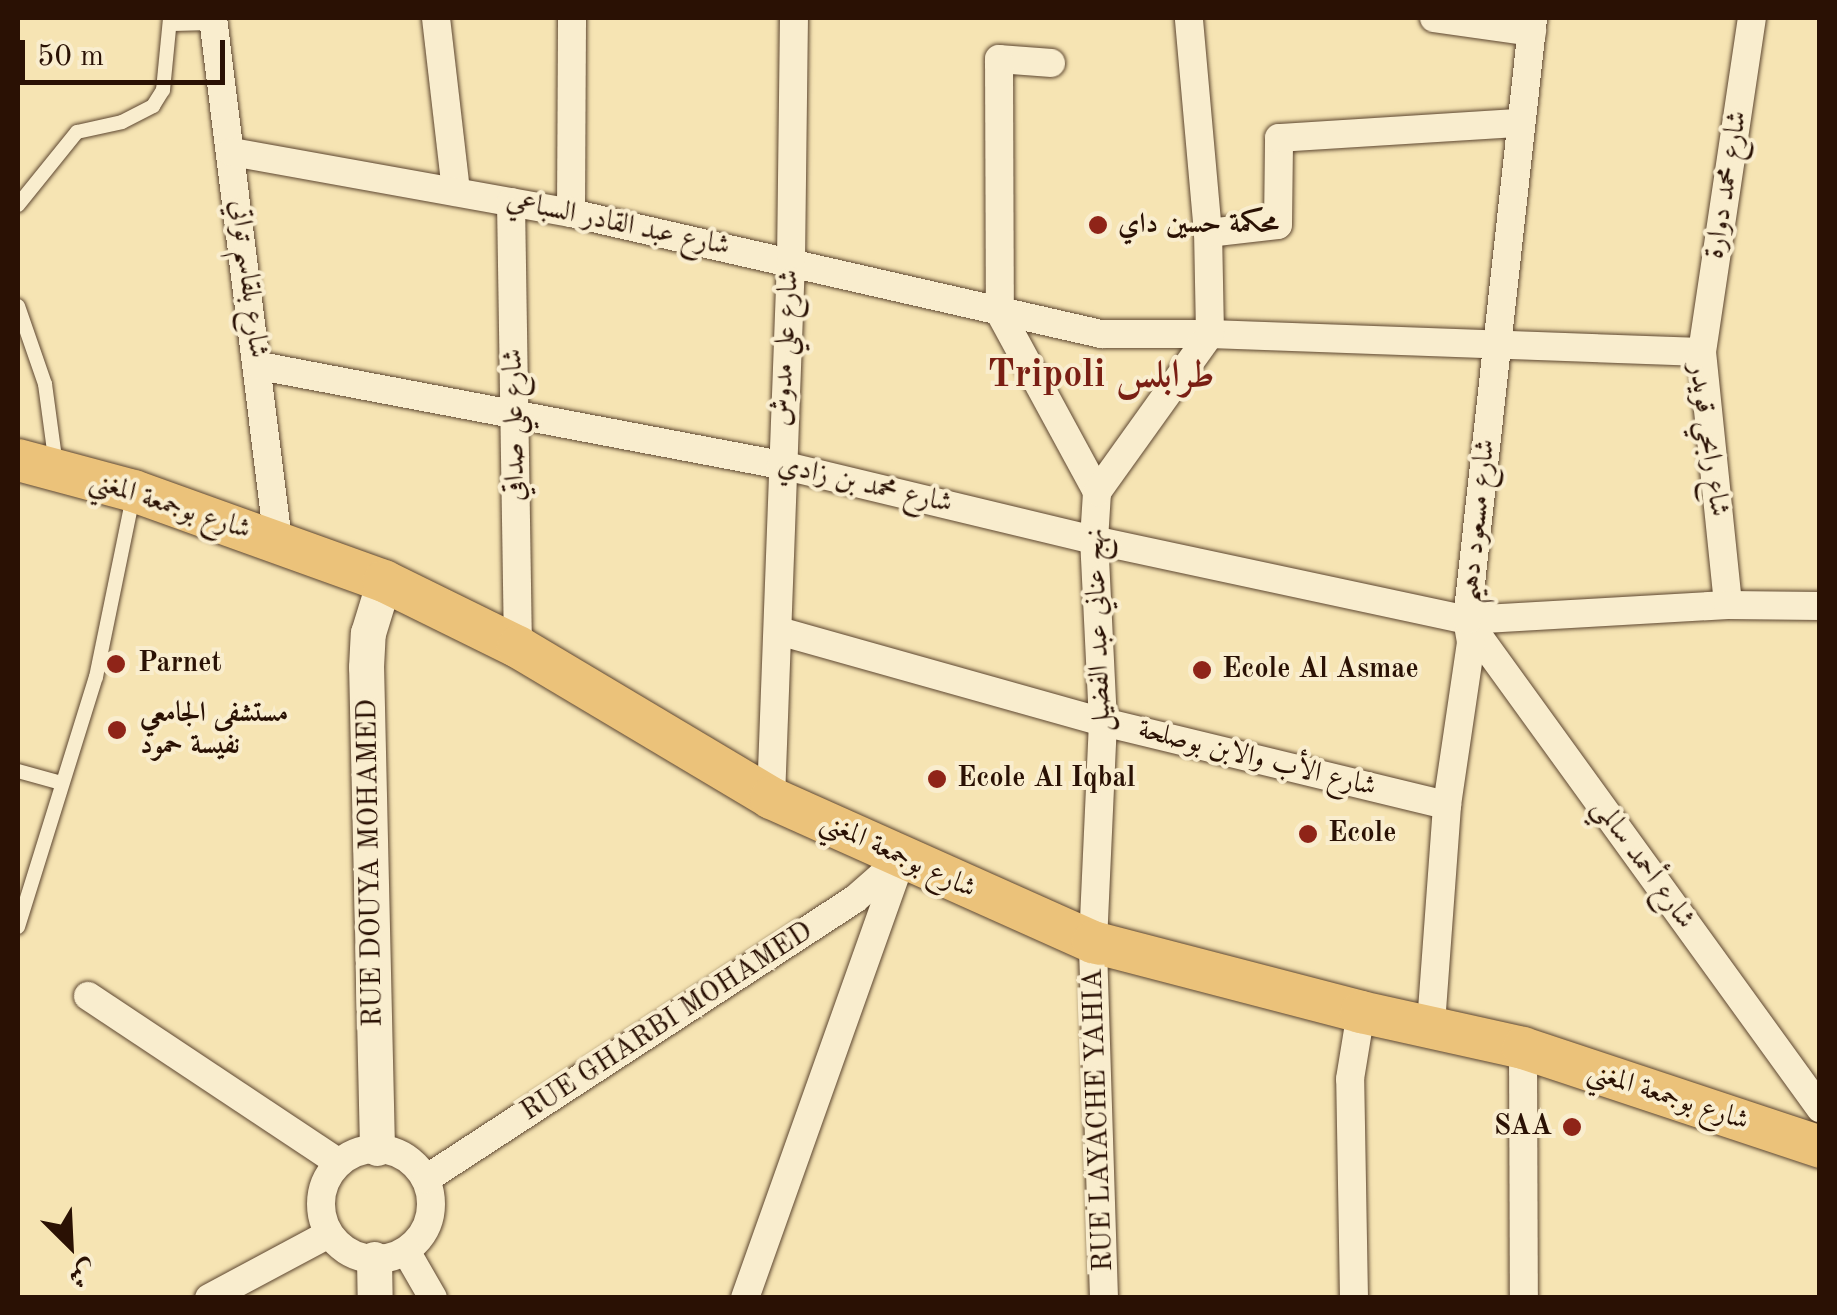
<!DOCTYPE html>
<html>
<head>
<meta charset="utf-8">
<style>
	body { margin:0 }
	#map { position:relative; width:1837px; height:1315px; overflow:hidden; background:#f6e4b3; font-family:"Old Standard TT",Amiri,serif }
	div>[style] { position:absolute }
	.roads { filter:drop-shadow(0 0 2px #5d4630) drop-shadow(0 0 2px #5d4630) }
	.service>* { height:14px; margin:-7px; padding:0 7px; transform-origin:7px; border-radius:7px; background:#f9edce }
	.minor>* { height:28px; margin:-14px; padding:0 14px; transform-origin:14px; border-radius:14px; background:#f9edce }
	.minor>.ring { margin:-14px; padding:0; box-sizing:content-box; background:none; border:28px solid #f9edce; border-radius:50% }
	.tertiary>* { height:35px; margin:-17.5px; padding:0 17.5px; transform-origin:17.5px; border-radius:17.5px; background:#f9edce }
	.primary>* { height:42px; margin:-21px; padding:0 21px; transform-origin:21px; border-radius:21px; background:#ebc27a }
	.dots>* { width:28px; height:28px; translate:-50% -50%; box-sizing:border-box; border:5px solid #f9edce; border-radius:50% }
	span { translate:-50% -50%; white-space:nowrap; text-align:center; line-height:1.15; -webkit-text-stroke:8px #f9edce; paint-order:stroke }
	.street-label { font-size:28px; color:#2a1104 }
	.poi-label { font-size:28px; color:#2a1104; font-weight:700 }
	.left { translate:0 -50%; text-align:left }
	.right { translate:-100% -50%; text-align:right }
	.district-label { font-size:38px; color:#7a1f14; font-weight:700 }
	.frame { position:absolute; inset:0; border:20px solid #2a1104; pointer-events:none }
	.north { position:absolute; left:20px; top:1195px; width:100px; height:100px; -webkit-text-stroke:8px #f9edce; paint-order:stroke; rotate:156deg; font-size:28px; font-weight:700; line-height:40px; text-align:center; color:#2a1104 }
	.north::after { content:''; display:block; margin:auto; width:35px; height:45px; background:#2a1104; clip-path:polygon(50% 0,100% 100%,50% 72%,0 100%) }
	.scale { position:absolute; left:20px; top:40px; width:205px; height:45px; box-sizing:border-box; border:5px solid #2a1104; border-top:0; padding-left:12px; font-size:30px; line-height:35px; white-space:nowrap; color:#2a1104; -webkit-text-stroke:8px #f9edce; paint-order:stroke }
</style>
</head>
<body>
<div id="map">
	<div class="roads">
		<div class="service">
			<i style="left:170px;top:24px;width:44px;rotate:-1.3deg"></i>
			<i style="left:18px;top:205px;width:94px;rotate:-51.1deg"></i>
			<i style="left:77px;top:132px;width:46px;rotate:-12.5deg"></i>
			<i style="left:122px;top:122px;width:35px;rotate:-27deg"></i>
			<i style="left:153px;top:106px;width:19px;rotate:-58deg"></i>
			<i style="left:163px;top:90px;width:72px;rotate:-84.4deg"></i>
			<i style="left:18px;top:306px;width:83px;rotate:70.9deg"></i>
			<i style="left:45px;top:384px;width:82px;rotate:82.3deg"></i>
			<i style="left:18px;top:771px;width:45px;rotate:15.6deg"></i>
			<i style="left:18px;top:927px;width:262px;rotate:-72.7deg"></i>
			<i style="left:96px;top:677px;width:184px;rotate:-78.4deg"></i>
		</div>
		<div class="minor">
			<i style="left:213px;top:18px;width:527px;rotate:82.92deg"></i>
			<i style="left:436px;top:18px;width:175px;rotate:83.4deg"></i>
			<i style="left:1434px;top:18px;width:99px;rotate:8.1deg"></i>
			<i style="left:1051px;top:63px;width:52px;rotate:-175.6deg"></i>
			<i style="left:999px;top:59px;width:254px;rotate:89.8deg"></i>
			<i style="left:1000px;top:313px;width:204px;rotate:61.5deg"></i>
			<i style="left:232px;top:152px;width:344px;rotate:10.2deg"></i>
			<i style="left:571px;top:213px;width:544px;rotate:12.86deg"></i>
			<i style="left:1101px;top:334px;width:109px"></i>
			<i style="left:1210px;top:334px;width:492px;rotate:2.1deg"></i>
			<i style="left:1702px;top:352px;width:254px;rotate:84.1deg"></i>
			<i style="left:511px;top:202px;width:445px;rotate:89.1deg"></i>
			<i style="left:571px;top:213px;width:195px;rotate:-89.7deg"></i>
			<i style="left:1208px;top:233px;width:70px;rotate:-6.5deg"></i>
			<i style="left:1278px;top:225px;width:87px;rotate:-89.3deg"></i>
			<i style="left:1279px;top:138px;width:240px;rotate:-3.6deg"></i>
			<i style="left:1702px;top:352px;width:338px;rotate:-81.5deg"></i>
			<i style="left:260px;top:366px;width:530px;rotate:10.76deg"></i>
			<i style="left:781px;top:465px;width:322px;rotate:13.5deg"></i>
			<i style="left:1094px;top:540px;width:381px;rotate:12.1deg"></i>
			<i style="left:1467px;top:620px;width:261px;rotate:-3.3deg"></i>
			<i style="left:1728px;top:605px;width:92px;rotate:0.6deg"></i>
			<i style="left:1469px;top:623px;width:599px;rotate:54.11deg"></i>
			<i style="left:779px;top:631px;width:337px;rotate:15.7deg"></i>
			<i style="left:1103px;top:722px;width:354px;rotate:13.6deg"></i>
			<i style="left:771px;top:798px;width:537px;rotate:-87.87deg"></i>
			<i style="left:791px;top:261px;width:243px;rotate:-89.3deg"></i>
			<i style="left:88px;top:996px;width:301px;rotate:33.6deg"></i>
			<i style="left:1431px;top:1024px;width:220px;rotate:-85.8deg"></i>
			<i style="left:1447px;top:805px;width:165px;rotate:-81.6deg"></i>
			<i style="left:1471px;top:642px;width:22px;rotate:-100deg"></i>
			<i style="left:1467px;top:620px;width:606px;rotate:-83.74deg"></i>
			<i style="left:1523px;top:1048px;width:250px;rotate:89.8deg"></i>
			<i class="ring" style="left:321px;top:1149px;width:82px;height:82px"></i>
			<i style="left:426px;top:1179px;width:512px;rotate:-33.13deg"></i>
			<i style="left:855px;top:899px;width:64px;rotate:-41.2deg"></i>
			<i style="left:406px;top:1251px;width:54px;rotate:60.1deg"></i>
			<i style="left:209px;top:1298px;width:136px;rotate:-28.1deg"></i>
			<i style="left:745px;top:1298px;width:467px;rotate:-70.4deg"></i>
			<i style="left:1104px;top:1298px;width:356px;rotate:-91.8deg"></i>
			<i style="left:1093px;top:942px;width:220px;rotate:-87.4deg"></i>
			<i style="left:1103px;top:722px;width:182px;rotate:-92.8deg"></i>
			<i style="left:1094px;top:540px;width:48px;rotate:-86.4deg"></i>
			<i style="left:1097px;top:492px;width:194px;rotate:-54.4deg"></i>
			<i style="left:1210px;top:334px;width:101px;rotate:-91.1deg"></i>
			<i style="left:1208px;top:233px;width:216px;rotate:-95.1deg"></i>
			<i style="left:1354px;top:1298px;width:219px;rotate:-91deg"></i>
			<i style="left:1350px;top:1079px;width:68px;rotate:-80.7deg"></i>
		</div>
		<div class="tertiary">
			<i style="left:377px;top:1148px;width:481px;rotate:-91.3deg"></i>
			<i style="left:366px;top:667px;width:34px;rotate:-87deg"></i>
			<i style="left:368px;top:633px;width:54px;rotate:-72.9deg"></i>
			<i style="left:374px;top:1259px;width:39px;rotate:89deg"></i>
		</div>
		<div class="primary">
			<i style="left:18px;top:460px;width:120px;rotate:15deg"></i>
			<i style="left:134px;top:491px;width:266px;rotate:19.8deg"></i>
			<i style="left:384px;top:581px;width:149px;rotate:26.2deg"></i>
			<i style="left:518px;top:647px;width:295px;rotate:30.8deg"></i>
			<i style="left:771px;top:798px;width:353px;rotate:24.1deg"></i>
			<i style="left:1093px;top:942px;width:277px;rotate:14.6deg"></i>
			<i style="left:1361px;top:1012px;width:166px;rotate:12.5deg"></i>
			<i style="left:1523px;top:1048px;width:313px;rotate:18.4deg"></i>
		</div>
	</div>
	<div class="dots">
		<i style="left:1098px;top:225px;background:#8f2418"></i>
		<i style="left:116px;top:664px;background:#8f2418"></i>
		<i style="left:1202px;top:670px;background:#8f2418"></i>
		<i style="left:117px;top:730px;background:#8f2418"></i>
		<i style="left:937px;top:779px;background:#8f2418"></i>
		<i style="left:1308px;top:834px;background:#8f2418"></i>
		<i style="left:1572px;top:1127px;background:#8f2418"></i>
	</div>
	<div class="street-label">
		<span style="left:1727px;top:185px;rotate:-81deg">شارع محمد دوارة</span>
		<span style="left:618px;top:224px;rotate:12deg">شارع عبد القادر السباعي</span>
		<span style="left:248px;top:279px;rotate:83deg">شارع بلقاسم تواتي</span>
		<span style="left:786px;top:348px;rotate:-87deg">شارع علي مدوش</span>
		<span style="left:515px;top:425px;rotate:-91deg">شارع علي صداقي</span>
		<span style="left:1708px;top:440px;rotate:82deg">شاع رابحي قويدر</span>
		<span style="left:865px;top:485px;rotate:13deg">شارع محمد بن زادي</span>
		<span style="left:170px;top:506px;rotate:18deg">شارع بوجمعة المغني</span>
		<span style="left:1478px;top:521px;rotate:-84deg">شارع مسعود دهيم</span>
		<span style="left:1099px;top:630px;rotate:-92deg">نهج عناني عبد الفضيل</span>
		<span style="left:1257px;top:759px;rotate:14deg">شارع الأب والابن بوصلحة</span>
		<span style="left:898px;top:856px;rotate:25deg">شارع بوجمعة المغني</span>
		<span style="left:371px;top:863px;rotate:-91deg">RUE DOUYA MOHAMED</span>
		<span style="left:1643px;top:864px;rotate:54deg">شارع أحمد سالمي</span>
		<span style="left:667px;top:1022px;rotate:-33deg">RUE GHARBI MOHAMED</span>
		<span style="left:1668px;top:1097px;rotate:18deg">شارع بوجمعة المغني</span>
		<span style="left:1099px;top:1120px;rotate:-92deg">RUE LAYACHE YAHIA</span>
	</div>
	<div class="poi-label">
		<span class="left" style="left:1118px;top:225px">محكمة حسين داي</span>
		<span class="left" style="left:138px;top:664px">Parnet</span>
		<span class="left" style="left:1222px;top:670px">Ecole Al Asmae</span>
		<span class="left" style="left:140px;top:730px">مستشفى الجامعي<br>نفيسة حمود</span>
		<span class="left" style="left:957px;top:779px">Ecole Al Iqbal</span>
		<span class="left" style="left:1328px;top:834px">Ecole</span>
		<span class="right" style="left:1552px;top:1127px">SAA</span>
	</div>
	<div class="district-label">
		<span style="left:1101px;top:377px">Tripoli طرابلس</span>
	</div>
	<div class="frame"></div>
	<div class="north">ش</div>
	<div class="scale">50 m</div>
</div>
</body>
</html>
